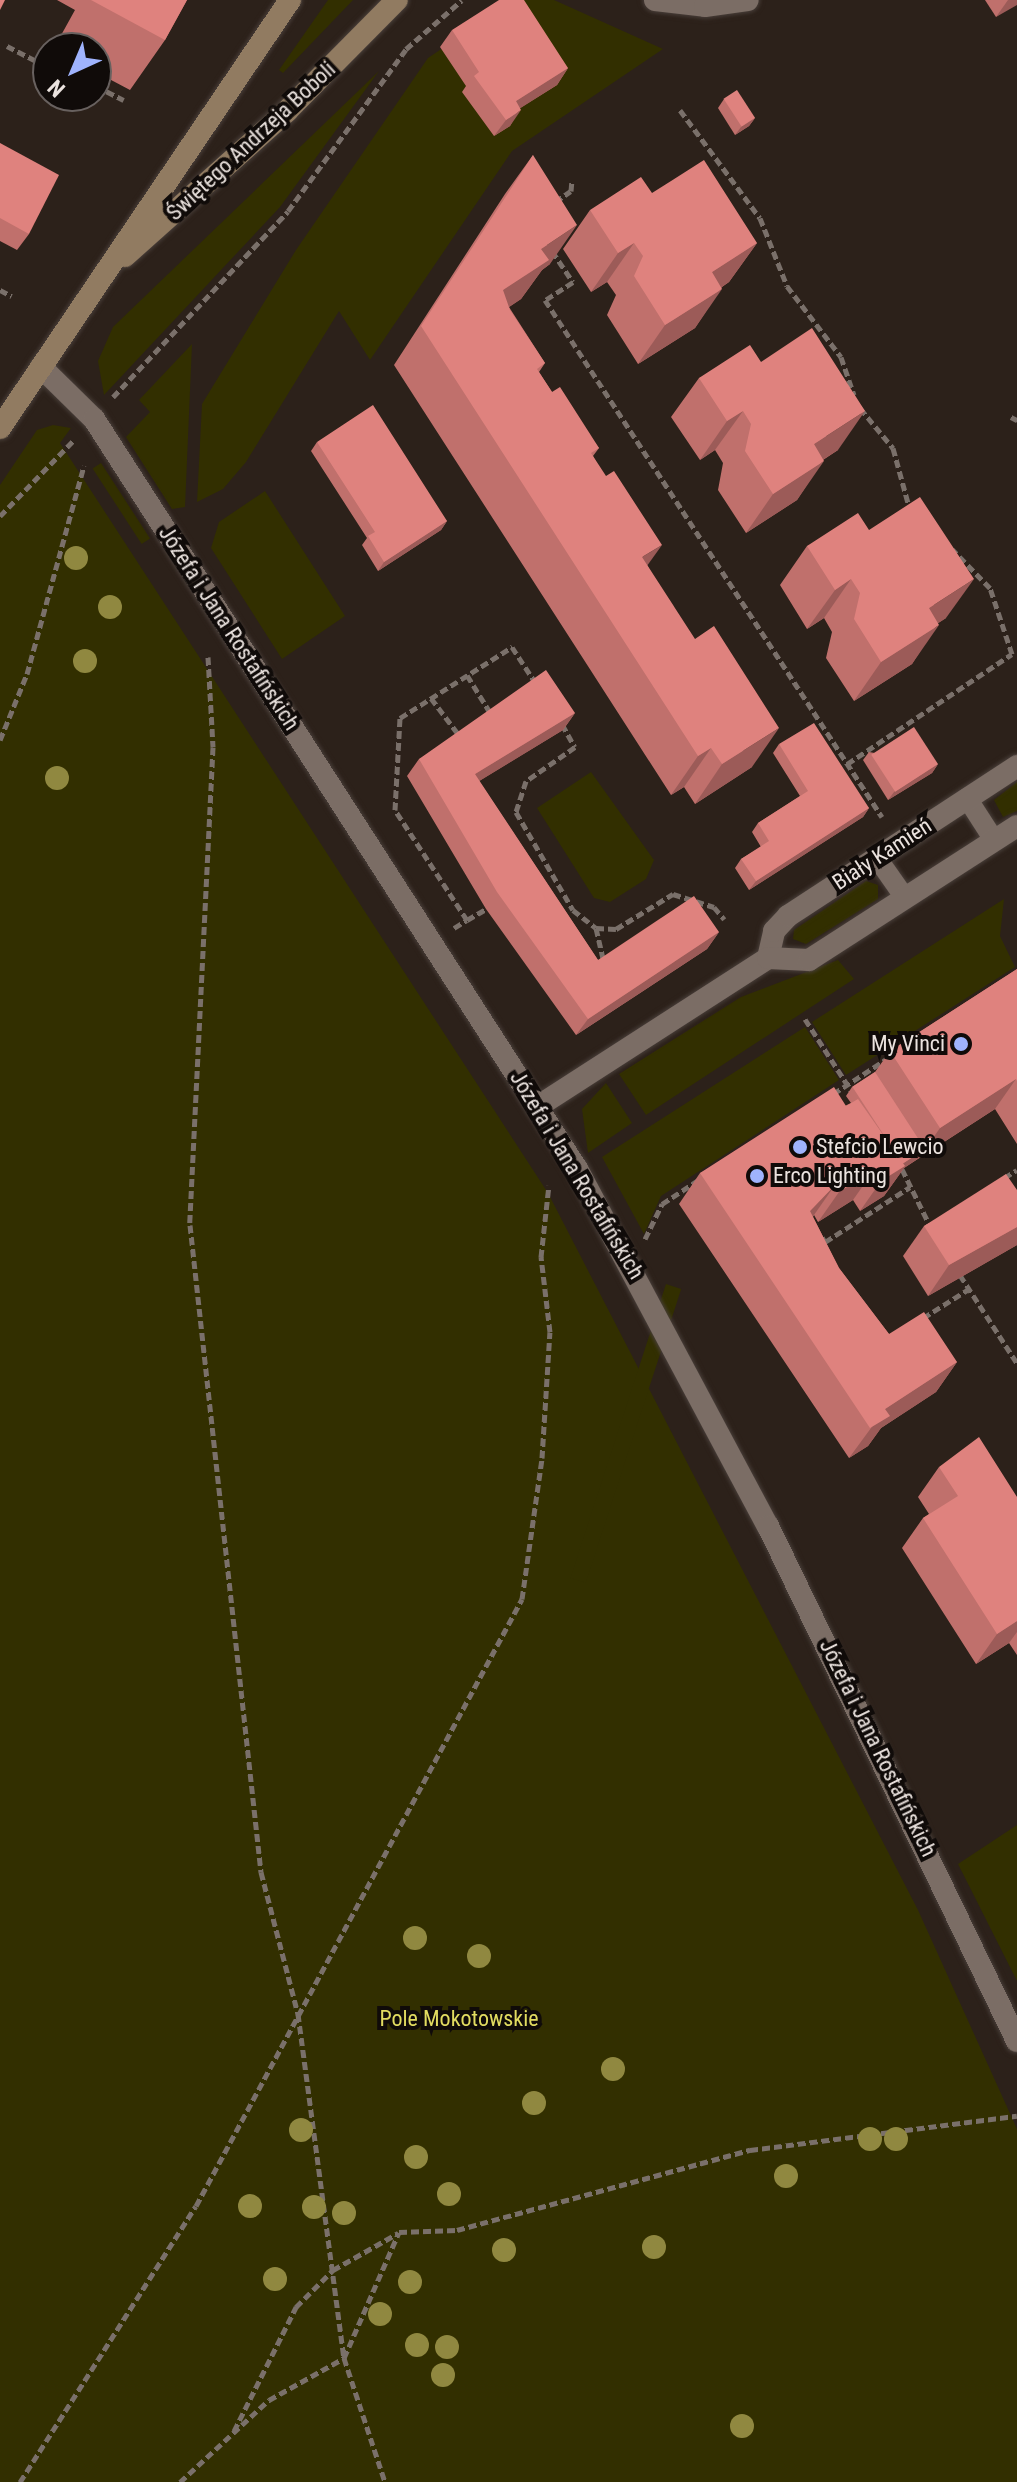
<!DOCTYPE html>
<html>
<head>
<meta charset="utf-8">
<style>
	body { margin:0 }
	#map { position:relative; width:1017px; height:2482px; overflow:hidden; background:#2c211a; font-family:"Roboto Condensed",sans-serif }
	div>[style] { position:absolute }
	.green>* { inset:0; background:#322f00; transform-origin:0 0 }
	.path>* { height:5px; margin-top:-2.5px; transform-origin:0; background:repeating-linear-gradient(90deg,#7a706a 0 8px,transparent 0 12px) }
	.roads { filter:drop-shadow(0 0 2px #483e39) drop-shadow(0 0 2px #483e39) }
	.service>* { height:20px; margin:-10px; padding:0 10px; transform-origin:10px; border-radius:10px; background:#7b6d65 }
	.minor>* { height:22px; margin:-11px; padding:0 11px; transform-origin:11px; border-radius:11px; background:#7b6d65 }
	.secondary>* { height:22px; margin:-11px; padding:0 11px; transform-origin:11px; border-radius:11px; background:#917b61 }
	.trees>* { width:24px; height:24px; margin:-12px; border-radius:50%; background:#908840 }
	.wall>* { inset:0; background:#c0706c }
	.shaded-wall>* { inset:0; background:#9c5b58 }
	.building>* { inset:0; background:#df827e; transform-origin:0 0 }
	.dots>* { width:22px; height:22px; translate:-50% -50%; box-sizing:border-box; border:4px solid #100b09; border-radius:50% }
	span { translate:-50% -50%; white-space:nowrap; text-align:center; line-height:1.15; -webkit-text-stroke:8px #100b09; paint-order:stroke }
	.street-label { font-size:22px; color:#ebe3df }
	.poi-label { font-size:22px; color:#ebe3df }
	.right { translate:-100% -50%; text-align:right }
	.left { translate:0 -50%; text-align:left }
	.park-label { font-size:22px; color:#e2dc60 }
	.north { position:absolute; left:32px; top:32px; width:80px; height:80px; box-sizing:border-box; background:#100b09; border:2px solid #68615f; border-radius:50%; rotate:224deg; font-size:22px; font-weight:700; line-height:32px; text-align:center; color:#ebe3df }
	.north::after { content:''; display:block; margin:auto; width:28px; height:36px; background:#9fb3fd; clip-path:polygon(50% 0,100% 100%,50% 72%,0 100%) }
</style>
</head>
<body>
<div id="map">
	<div class="green">
		<i style="clip-path:polygon(328px 0,353px 0,283px 73px,279px 70px)"></i>
		<i style="clip-path:polygon(514px 0,554px 0,663px 49px,512px 151px,370px 360px,339px 311px,246px 462px,223px 489px,197px 502px,202px 404px,296px 250px,428px 58px)"></i>
		<i style="clip-path:polygon(379px 71px,280px 207px,104px 395px,98px 361px,113px 327px)"></i>
		<i style="clip-path:polygon(192px 344px,185px 507px,172px 509px,126px 437px,150px 412px,139px 400px)"></i>
		<i style="clip-path:polygon(53px 425px,71px 428px,60px 443px,548px 1193px,918px 1910px,1017px 2129px,1017px 2482px,0 2482px,0 485px,37px 430px)"></i>
		<i style="left:101px;top:463px;width:90px;height:10px;rotate:57deg"></i>
		<i style="clip-path:polygon(265px 491px,345px 616px,282px 659px,211px 548px,219px 522px)"></i>
		<i style="clip-path:polygon(591px 772px,654px 860px,646px 879px,610px 902px,594px 898px,537px 808px)"></i>
		<i style="clip-path:polygon(1017px 782px,1017px 811px,1003px 817px,994px 800px)"></i>
		<i style="clip-path:polygon(866px 881px,878px 885px,878px 899px,806px 944px,793px 939px,794px 930px)"></i>
		<i style="clip-path:polygon(1004px 899px,1000px 936px,1015px 967px,846px 1075px,812px 1022px)"></i>
		<i style="clip-path:polygon(838px 960px,854px 979px,646px 1115px,619px 1074px,741px 997px)"></i>
		<i style="clip-path:polygon(805px 1027px,839px 1080px,661px 1196px,644px 1234px,602px 1157px)"></i>
		<i style="clip-path:polygon(606px 1083px,632px 1123px,588px 1153px,582px 1109px)"></i>
		<i style="left:666px;top:1284px;width:16px;height:309px;rotate:18deg"></i>
		<i style="clip-path:polygon(1017px 1825px,1017px 1981px,958px 1864px)"></i>
	</div>
	<div class="path">
		<i style="left:7px;top:46px;width:46px;rotate:27.1deg"></i>
		<i style="left:96px;top:86px;width:31px;rotate:27deg"></i>
		<i style="left:680px;top:110px;width:134px;rotate:53.5deg"></i>
		<i style="left:760px;top:218px;width:73px;rotate:68.3deg"></i>
		<i style="left:787px;top:286px;width:89px;rotate:52.7deg"></i>
		<i style="left:841px;top:357px;width:40px;rotate:71.1deg"></i>
		<i style="left:555px;top:202px;width:19px;rotate:-35deg"></i>
		<i style="left:571px;top:191px;width:11px;rotate:-85deg"></i>
		<i style="left:552px;top:251px;width:37px;rotate:56deg"></i>
		<i style="left:573px;top:282px;width:33px;rotate:147deg"></i>
		<i style="left:545px;top:300px;width:617px;rotate:56.9deg"></i>
		<i style="left:0;top:290px;width:13px;rotate:27deg"></i>
		<i style="left:113px;top:397px;width:255px;rotate:-46.7deg"></i>
		<i style="left:288px;top:211px;width:200px;rotate:-53.9deg"></i>
		<i style="left:406px;top:49px;width:74px;rotate:-41.2deg"></i>
		<i style="left:860px;top:408px;width:52px;rotate:50.5deg"></i>
		<i style="left:893px;top:448px;width:64px;rotate:74.7deg"></i>
		<i style="left:1011px;top:417px;width:7px;rotate:27deg"></i>
		<i style="left:0;top:516px;width:106px;rotate:-45.8deg"></i>
		<i style="left:208px;top:657px;width:90px;rotate:86.8deg"></i>
		<i style="left:213px;top:747px;width:479px;rotate:92.8deg"></i>
		<i style="left:190px;top:1225px;width:651px;rotate:83.74deg"></i>
		<i style="left:261px;top:1872px;width:147px;rotate:75.4deg"></i>
		<i style="left:298px;top:2014px;width:347px;rotate:82.4deg"></i>
		<i style="left:344px;top:2358px;width:131px;rotate:71.7deg"></i>
		<i style="left:467px;top:675px;width:46px;rotate:58.4deg"></i>
		<i style="left:431px;top:698px;width:46px;rotate:52.9deg"></i>
		<i style="left:562px;top:724px;width:26px;rotate:61deg"></i>
		<i style="left:575px;top:747px;width:60px;rotate:145.2deg"></i>
		<i style="left:526px;top:781px;width:33px;rotate:108deg"></i>
		<i style="left:516px;top:812px;width:113px;rotate:59.8deg"></i>
		<i style="left:573px;top:910px;width:29px;rotate:38deg"></i>
		<i style="left:596px;top:928px;width:20px;rotate:3deg"></i>
		<i style="left:616px;top:929px;width:67px;rotate:-31.6deg"></i>
		<i style="left:673px;top:894px;width:43px;rotate:17.6deg"></i>
		<i style="left:714px;top:907px;width:16px;rotate:50deg"></i>
		<i style="left:0;top:740px;width:71px;rotate:-67.8deg"></i>
		<i style="left:27px;top:674px;width:216px;rotate:-74.7deg"></i>
		<i style="left:847px;top:764px;width:198px;rotate:-33.7deg"></i>
		<i style="left:1012px;top:654px;width:70px;rotate:-108.4deg"></i>
		<i style="left:990px;top:588px;width:54px;rotate:-134.3deg"></i>
		<i style="left:467px;top:920px;width:22px;rotate:-30deg"></i>
		<i style="left:454px;top:928px;width:15px;rotate:-32deg"></i>
		<i style="left:467px;top:920px;width:131px;rotate:-123.2deg"></i>
		<i style="left:395px;top:810px;width:92px;rotate:-86.9deg"></i>
		<i style="left:400px;top:718px;width:133px;rotate:-32.4deg"></i>
		<i style="left:512px;top:647px;width:42px;rotate:56.7deg"></i>
		<i style="left:596px;top:928px;width:35px;rotate:77deg"></i>
		<i style="left:805px;top:1019px;width:87px;rotate:57.2deg"></i>
		<i style="left:833px;top:1094px;width:66px;rotate:-33.2deg"></i>
		<i style="left:902px;top:1169px;width:66px;rotate:63.8deg"></i>
		<i style="left:1004px;top:1178px;width:15px;rotate:-32deg"></i>
		<i style="left:822px;top:1237px;width:6px;rotate:59deg"></i>
		<i style="left:825px;top:1242px;width:101px;rotate:-32.9deg"></i>
		<i style="left:645px;top:1239px;width:39px;rotate:-64deg"></i>
		<i style="left:662px;top:1204px;width:42px;rotate:-33.3deg"></i>
		<i style="left:960px;top:1275px;width:105px;rotate:57.1deg"></i>
		<i style="left:923px;top:1318px;width:54px;rotate:-32.2deg"></i>
		<i style="left:234px;top:2431px;width:139px;rotate:-63.4deg"></i>
		<i style="left:296px;top:2307px;width:52px;rotate:-45deg"></i>
		<i style="left:333px;top:2270px;width:75px;rotate:-29.6deg"></i>
		<i style="left:20px;top:2482px;width:327px;rotate:-57.5deg"></i>
		<i style="left:196px;top:2206px;width:689px;rotate:-61.76deg"></i>
		<i style="left:522px;top:1599px;width:142px;rotate:-81.9deg"></i>
		<i style="left:542px;top:1458px;width:126px;rotate:-86.4deg"></i>
		<i style="left:550px;top:1332px;width:76px;rotate:-96.8deg"></i>
		<i style="left:541px;top:1257px;width:72px;rotate:-83.7deg"></i>
		<i style="left:180px;top:2482px;width:121px;rotate:-42.7deg"></i>
		<i style="left:269px;top:2400px;width:86px;rotate:-29.2deg"></i>
		<i style="left:344px;top:2358px;width:137px;rotate:-66.4deg"></i>
		<i style="left:399px;top:2232px;width:58px;rotate:-2deg"></i>
		<i style="left:457px;top:2230px;width:304px;rotate:-15.3deg"></i>
		<i style="left:750px;top:2150px;width:269px;rotate:-7.3deg"></i>
	</div>
	<div class="roads">
		<div class="service">
			<i style="left:967px;top:798px;width:50px;rotate:57.3deg"></i>
			<i style="left:877px;top:858px;width:49px;rotate:55deg"></i>
		</div>
		<div class="minor">
			<i style="left:655px;top:0;width:50px;rotate:6.8deg"></i>
			<i style="left:705px;top:6px;width:43px;rotate:-7.9deg"></i>
			<i style="left:41px;top:367px;width:74px;rotate:44.5deg"></i>
			<i style="left:94px;top:419px;width:892px;rotate:57.22deg"></i>
			<i style="left:577px;top:1169px;width:405px;rotate:61.9deg"></i>
			<i style="left:768px;top:1526px;width:572px;rotate:64.2deg"></i>
			<i style="left:768px;top:958px;width:28px;rotate:-77deg"></i>
			<i style="left:774px;top:931px;width:21px;rotate:-47deg"></i>
			<i style="left:788px;top:916px;width:274px;rotate:-33.2deg"></i>
			<i style="left:537px;top:1107px;width:275px;rotate:-32.8deg"></i>
			<i style="left:768px;top:958px;width:41px;rotate:2.8deg"></i>
			<i style="left:809px;top:960px;width:247px;rotate:-32.8deg"></i>
		</div>
		<div class="secondary">
			<i style="left:125px;top:256px;width:217px;rotate:-41.8deg"></i>
			<i style="left:287px;top:111px;width:156px;rotate:-45.3deg"></i>
			<i style="left:0;top:428px;width:517px;rotate:-55.88deg"></i>
		</div>
	</div>
	<div class="trees">
		<i style="left:76px;top:558px"></i>
		<i style="left:110px;top:607px"></i>
		<i style="left:85px;top:661px"></i>
		<i style="left:57px;top:778px"></i>
		<i style="left:415px;top:1938px"></i>
		<i style="left:479px;top:1956px"></i>
		<i style="left:613px;top:2069px"></i>
		<i style="left:534px;top:2103px"></i>
		<i style="left:301px;top:2130px"></i>
		<i style="left:870px;top:2139px"></i>
		<i style="left:896px;top:2139px"></i>
		<i style="left:416px;top:2157px"></i>
		<i style="left:786px;top:2176px"></i>
		<i style="left:449px;top:2194px"></i>
		<i style="left:250px;top:2206px"></i>
		<i style="left:314px;top:2207px"></i>
		<i style="left:344px;top:2213px"></i>
		<i style="left:654px;top:2247px"></i>
		<i style="left:504px;top:2250px"></i>
		<i style="left:275px;top:2279px"></i>
		<i style="left:410px;top:2282px"></i>
		<i style="left:380px;top:2314px"></i>
		<i style="left:417px;top:2345px"></i>
		<i style="left:447px;top:2347px"></i>
		<i style="left:443px;top:2375px"></i>
		<i style="left:742px;top:2426px"></i>
	</div>
	<div class="wall">
		<i style="clip-path:polygon(57px 0,187px 0,165px 40px,130px 90px,96px 72px,96px 48px,54px 48px,75px 10px)"></i>
		<i style="clip-path:polygon(985px 0,1017px 0,996px 17px)"></i>
		<i style="clip-path:polygon(452px 30px,568px 68px,557px 85px,520px 108px,510px 126px,494px 136px,462px 92px,466px 86px,440px 47px)"></i>
		<i style="clip-path:polygon(724px 99px,755px 118px,749px 126px,735px 135px,718px 108px)"></i>
		<i style="clip-path:polygon(0 143px,29px 234px,17px 250px,0 241px)"></i>
		<i style="clip-path:polygon(533px 155px,550px 264px,542px 270px,521px 299px,509px 307px,545px 363px,539px 372px,552px 392px,599px 448px,593px 456px,647px 565px,752px 767px,695px 804px,684px 787px,671px 795px,394px 365px,505px 194px)"></i>
		<i style="clip-path:polygon(590px 210px,757px 243px,729px 282px,722px 287px,695px 328px,638px 364px,607px 315px,616px 295px,607px 282px,591px 292px,563px 249px)"></i>
		<i style="clip-path:polygon(761px 362px,838px 450px,823px 460px,797px 500px,746px 533px,718px 490px,723px 463px,715px 450px,700px 460px,671px 417px,699px 378px)"></i>
		<i style="clip-path:polygon(317px 442px,447px 521px,441px 530px,378px 571px,362px 545px,367px 538px,311px 451px)"></i>
		<i style="clip-path:polygon(869px 530px,946px 618px,938px 623px,912px 664px,854px 701px,826px 658px,832px 632px,824px 618px,807px 629px,780px 585px,807px 546px)"></i>
		<i style="clip-path:polygon(575px 713px,563px 730px,479px 781px,598px 960px,719px 932px,707px 949px,576px 1035px,486px 909px,407px 776px,419px 759px)"></i>
		<i style="clip-path:polygon(779px 744px,869px 808px,863px 817px,749px 890px,735px 868px,741px 859px,761px 847px,752px 832px,758px 823px,800px 796px,773px 753px)"></i>
		<i style="clip-path:polygon(869px 752px,938px 764px,932px 773px,888px 800px,863px 760px)"></i>
		<i style="clip-path:polygon(1017px 969px,1017px 1144px,995px 1109px,904px 1168px,884px 1196px,860px 1211px,853px 1200px,818px 1222px,814px 1215px,813px 1217px,839px 1268px,889px 1334px,957px 1362px,936px 1392px,881px 1428px,868px 1446px,849px 1458px,679px 1204px,700px 1173px,851px 1103px,846px 1096px,852px 1087px,875px 1072px,890px 1051px)"></i>
		<i style="clip-path:polygon(1017px 1190px,1017px 1245px,928px 1296px,903px 1256px,924px 1226px)"></i>
		<i style="clip-path:polygon(939px 1467px,1017px 1497px,1017px 1655px,1009px 1643px,976px 1664px,902px 1548px,923px 1518px,929px 1514px,918px 1497px)"></i>
	</div>
	<div class="shaded-wall">
		<i style="clip-path:polygon(1008px 0,1017px 0,1017px 5px,996px 17px)"></i>
		<i style="clip-path:polygon(568px 68px,557px 85px,505px 118px,516px 101px)"></i>
		<i style="clip-path:polygon(521px 110px,510px 126px,494px 136px,506px 120px)"></i>
		<i style="clip-path:polygon(755px 118px,749px 126px,735px 135px,741px 127px)"></i>
		<i style="clip-path:polygon(577px 225px,550px 264px,542px 270px,521px 299px,476px 329px,503px 290px,541px 249px)"></i>
		<i style="clip-path:polygon(634px 243px,607px 282px,591px 292px,618px 253px)"></i>
		<i style="clip-path:polygon(757px 243px,729px 282px,685px 311px,712px 272px)"></i>
		<i style="clip-path:polygon(722px 289px,695px 328px,638px 364px,665px 325px)"></i>
		<i style="clip-path:polygon(743px 411px,715px 450px,700px 460px,727px 421px)"></i>
		<i style="clip-path:polygon(865px 411px,838px 450px,786px 483px,814px 444px)"></i>
		<i style="clip-path:polygon(824px 461px,797px 500px,746px 533px,773px 494px)"></i>
		<i style="clip-path:polygon(447px 521px,441px 530px,378px 571px,384px 562px)"></i>
		<i style="clip-path:polygon(662px 545px,634px 584px,642px 557px)"></i>
		<i style="clip-path:polygon(851px 579px,824px 618px,807px 629px,835px 590px)"></i>
		<i style="clip-path:polygon(974px 579px,946px 618px,901px 648px,929px 608px)"></i>
		<i style="clip-path:polygon(939px 625px,912px 664px,854px 701px,881px 662px)"></i>
		<i style="clip-path:polygon(575px 713px,563px 730px,463px 791px,475px 774px)"></i>
		<i style="clip-path:polygon(779px 728px,752px 767px,695px 804px,722px 764px)"></i>
		<i style="clip-path:polygon(711px 748px,684px 787px,671px 795px,698px 756px)"></i>
		<i style="clip-path:polygon(938px 764px,932px 773px,888px 800px,894px 792px)"></i>
		<i style="clip-path:polygon(869px 808px,863px 817px,749px 890px,756px 881px)"></i>
		<i style="clip-path:polygon(719px 932px,707px 949px,576px 1035px,588px 1019px)"></i>
		<i style="clip-path:polygon(1016px 1079px,995px 1109px,919px 1158px,940px 1128px)"></i>
		<i style="clip-path:polygon(925px 1149px,919px 1158px,904px 1168px,884px 1196px,860px 1211px,881px 1181px,902px 1164px)"></i>
		<i style="clip-path:polygon(874px 1170px,853px 1200px,818px 1222px,839px 1192px)"></i>
		<i style="clip-path:polygon(835px 1185px,814px 1215px,788px 1242px,810px 1211px)"></i>
		<i style="clip-path:polygon(1017px 1227px,1017px 1245px,928px 1296px,949px 1265px)"></i>
		<i style="clip-path:polygon(957px 1362px,936px 1392px,881px 1428px,868px 1446px,849px 1458px,885px 1409px)"></i>
		<i style="clip-path:polygon(1017px 1621px,1017px 1632px,1009px 1643px,976px 1664px,997px 1634px)"></i>
	</div>
	<div class="building">
		<i style="clip-path:polygon(0 0,5px 0,0 10px)"></i>
		<i style="clip-path:polygon(91px 0,187px 0,165px 40px)"></i>
		<i style="clip-path:polygon(499px 0,524px 0,568px 68px,516px 101px,521px 110px,506px 120px,474px 76px,479px 72px,452px 30px)"></i>
		<i style="left:737px;top:90px;width:33px;height:16px;rotate:57deg"></i>
		<i style="clip-path:polygon(0 143px,59px 175px,29px 234px,0 218px)"></i>
		<i style="clip-path:polygon(533px 155px,577px 225px,541px 249px,549px 260px,503px 290px,510px 310px,545px 363px,537px 369px,552px 392px,560px 387px,599px 448px,591px 453px,606px 476px,614px 471px,662px 545px,642px 557px,695px 639px,714px 626px,779px 728px,722px 764px,711px 748px,698px 756px,421px 326px)"></i>
		<i style="clip-path:polygon(704px 160px,757px 243px,712px 272px,722px 289px,665px 325px,634px 276px,643px 256px,634px 243px,618px 253px,590px 210px,641px 177px,652px 193px)"></i>
		<i style="clip-path:polygon(812px 328px,865px 411px,814px 444px,824px 461px,773px 494px,745px 451px,751px 424px,743px 411px,727px 421px,699px 378px,750px 345px,761px 362px)"></i>
		<i style="clip-path:polygon(373px 405px,447px 521px,384px 562px,368px 536px,375px 532px,317px 442px)"></i>
		<i style="clip-path:polygon(920px 497px,974px 579px,929px 608px,939px 625px,881px 662px,854px 619px,860px 593px,851px 579px,835px 590px,807px 546px,858px 513px,869px 530px)"></i>
		<i style="clip-path:polygon(546px 670px,575px 713px,475px 774px,598px 960px,694px 896px,719px 932px,588px 1019px,497px 892px,419px 759px)"></i>
		<i style="clip-path:polygon(814px 723px,869px 808px,756px 881px,741px 859px,769px 841px,758px 823px,808px 791px,779px 744px)"></i>
		<i style="left:914px;top:727px;width:44px;height:51px;rotate:57deg"></i>
		<i style="clip-path:polygon(1017px 969px,1017px 1081px,1016px 1079px,940px 1128px,890px 1051px)"></i>
		<i style="left:875px;top:1072px;width:92px;height:27px;rotate:57deg"></i>
		<i style="clip-path:polygon(834px 1087px,846px 1106px,858px 1099px,905px 1166px,881px 1181px,874px 1170px,839px 1192px,835px 1185px,810px 1211px,839px 1268px,889px 1334px,924px 1312px,957px 1362px,885px 1409px,890px 1416px,870px 1428px,700px 1173px)"></i>
		<i style="clip-path:polygon(1006px 1174px,1017px 1190px,1017px 1227px,949px 1265px,924px 1226px)"></i>
		<i style="clip-path:polygon(979px 1437px,1017px 1497px,1017px 1621px,997px 1634px,923px 1518px,958px 1496px,939px 1467px)"></i>
	</div>
	<div class="dots">
		<i style="left:961px;top:1044px;background:#9fb3fd"></i>
		<i style="left:800px;top:1147px;background:#9fb3fd"></i>
		<i style="left:757px;top:1176px;background:#9fb3fd"></i>
	</div>
	<div class="street-label">
		<span style="left:251px;top:141px;rotate:-43deg">Świętego Andrzeja Boboli</span>
		<span style="left:229px;top:628px;rotate:57deg">Józefa i Jana Rostafińskich</span>
		<span style="left:882px;top:854px;rotate:-33deg">Biały Kamień</span>
		<span style="left:577px;top:1175px;rotate:59deg">Józefa i Jana Rostafińskich</span>
		<span style="left:878px;top:1748px;rotate:64deg">Józefa i Jana Rostafińskich</span>
	</div>
	<div class="poi-label">
		<span class="right" style="left:945px;top:1044px">My Vinci</span>
		<span class="left" style="left:816px;top:1147px">Stefcio Lewcio</span>
		<span class="left" style="left:773px;top:1176px">Erco Lighting</span>
	</div>
	<div class="park-label">
		<span style="left:459px;top:2019px">Pole Mokotowskie</span>
	</div>
	<div class="north">N</div>
</div>
</body>
</html>
